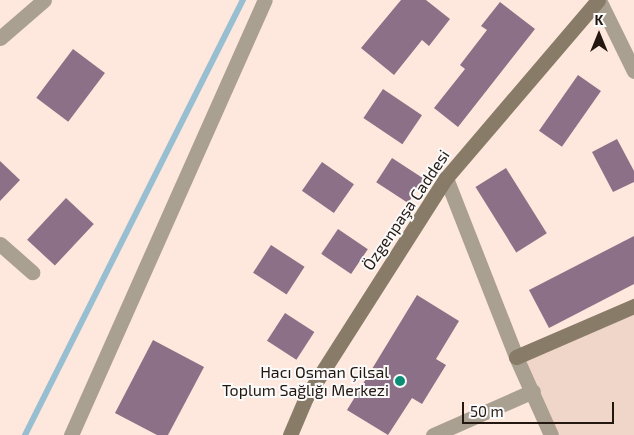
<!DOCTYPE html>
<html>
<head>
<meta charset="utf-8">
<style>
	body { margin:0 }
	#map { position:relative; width:634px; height:435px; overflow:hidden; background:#fee7dc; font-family:"Exo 2",sans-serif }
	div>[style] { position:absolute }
	.built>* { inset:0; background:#f0d6c9 }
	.stream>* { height:6px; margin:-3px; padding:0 3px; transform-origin:3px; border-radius:3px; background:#98bfd1 }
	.building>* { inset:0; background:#8c7087; transform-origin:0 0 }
	.street>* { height:15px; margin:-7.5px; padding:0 7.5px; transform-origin:7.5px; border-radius:7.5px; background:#a9a092 }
	.secondary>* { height:15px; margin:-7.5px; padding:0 7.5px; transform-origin:7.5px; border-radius:7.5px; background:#887b67 }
	.dots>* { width:14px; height:14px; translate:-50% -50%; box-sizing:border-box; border:2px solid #fafafa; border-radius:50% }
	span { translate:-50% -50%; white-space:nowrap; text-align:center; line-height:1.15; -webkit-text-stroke:4px #fafafa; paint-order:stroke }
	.street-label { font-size:16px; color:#241710 }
	.poi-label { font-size:16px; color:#241710 }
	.right { translate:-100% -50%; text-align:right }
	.north { position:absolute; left:574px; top:10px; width:50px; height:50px; -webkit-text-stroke:4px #fafafa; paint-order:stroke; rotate:0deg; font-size:14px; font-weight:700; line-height:20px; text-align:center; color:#241710 }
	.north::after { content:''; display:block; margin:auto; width:18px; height:22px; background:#241710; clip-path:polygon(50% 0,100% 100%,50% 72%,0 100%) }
	.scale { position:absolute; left:462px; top:402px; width:152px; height:22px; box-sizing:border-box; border:2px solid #241710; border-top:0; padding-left:6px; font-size:15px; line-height:18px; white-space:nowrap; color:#241710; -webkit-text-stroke:4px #fafafa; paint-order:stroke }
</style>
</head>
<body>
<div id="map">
	<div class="built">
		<i style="clip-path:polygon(634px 306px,634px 435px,551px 435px,516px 357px)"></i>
	</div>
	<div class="stream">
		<i style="left:25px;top:435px;width:487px;rotate:-63.4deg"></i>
	</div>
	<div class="building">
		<i style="clip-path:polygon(401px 0,426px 0,450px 19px,429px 46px,422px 40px,394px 75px,361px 48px)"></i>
		<i style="clip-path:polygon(500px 2px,535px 29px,458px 127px,434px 108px,465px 69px,460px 65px,487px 30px,481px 26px)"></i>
		<i style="left:73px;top:49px;width:40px;height:61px;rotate:37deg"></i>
		<i style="left:578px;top:75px;width:28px;height:68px;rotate:35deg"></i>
		<i style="left:383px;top:89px;width:47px;height:35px;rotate:34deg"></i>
		<i style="clip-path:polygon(617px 139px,634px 171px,634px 182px,613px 192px,592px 152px)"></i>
		<i style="left:392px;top:158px;width:38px;height:29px;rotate:33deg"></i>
		<i style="clip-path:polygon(0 161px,20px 180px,0 201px)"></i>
		<i style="left:322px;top:162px;width:39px;height:35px;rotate:35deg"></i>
		<i style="left:506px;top:168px;width:77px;height:36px;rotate:58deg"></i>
		<i style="left:66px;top:198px;width:38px;height:57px;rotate:43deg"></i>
		<i style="left:338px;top:229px;width:36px;height:30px;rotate:34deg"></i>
		<i style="clip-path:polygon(634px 236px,634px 284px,549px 328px,529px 290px)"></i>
		<i style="left:271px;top:245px;width:40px;height:33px;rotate:33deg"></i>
		<i style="clip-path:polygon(417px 295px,459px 321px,436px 359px,446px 365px,422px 404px,412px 398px,388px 435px,347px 410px)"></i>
		<i style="left:285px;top:313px;width:35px;height:33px;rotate:33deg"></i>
		<i style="clip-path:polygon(153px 340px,204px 367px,168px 435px,157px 435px,115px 413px)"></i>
	</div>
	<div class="street">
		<i style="left:599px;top:0;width:79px;rotate:63.8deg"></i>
		<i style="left:0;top:38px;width:58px;rotate:-40.8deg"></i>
		<i style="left:446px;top:178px;width:192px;rotate:68.6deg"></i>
		<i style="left:516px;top:357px;width:85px;rotate:65.8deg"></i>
		<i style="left:0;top:244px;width:43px;rotate:41.2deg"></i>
		<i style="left:71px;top:435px;width:476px;rotate:-66deg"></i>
		<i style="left:433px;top:435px;width:109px;rotate:-23.7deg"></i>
	</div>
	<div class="secondary">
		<i style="left:516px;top:357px;width:129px;rotate:-23.4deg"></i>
		<i style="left:290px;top:435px;width:39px;rotate:-67deg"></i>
		<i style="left:305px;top:399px;width:262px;rotate:-57.5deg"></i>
		<i style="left:446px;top:178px;width:234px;rotate:-49.5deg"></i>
	</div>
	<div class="dots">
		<i style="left:400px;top:381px;background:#0a8f76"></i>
	</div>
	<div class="street-label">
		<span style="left:406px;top:210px;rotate:-56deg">Özgenpaşa Caddesi</span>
	</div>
	<div class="poi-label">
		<span class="right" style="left:389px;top:381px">Hacı Osman Çilsal<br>Toplum Sağlığı Merkezi</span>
	</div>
	<div class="north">K</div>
	<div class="scale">50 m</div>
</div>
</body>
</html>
